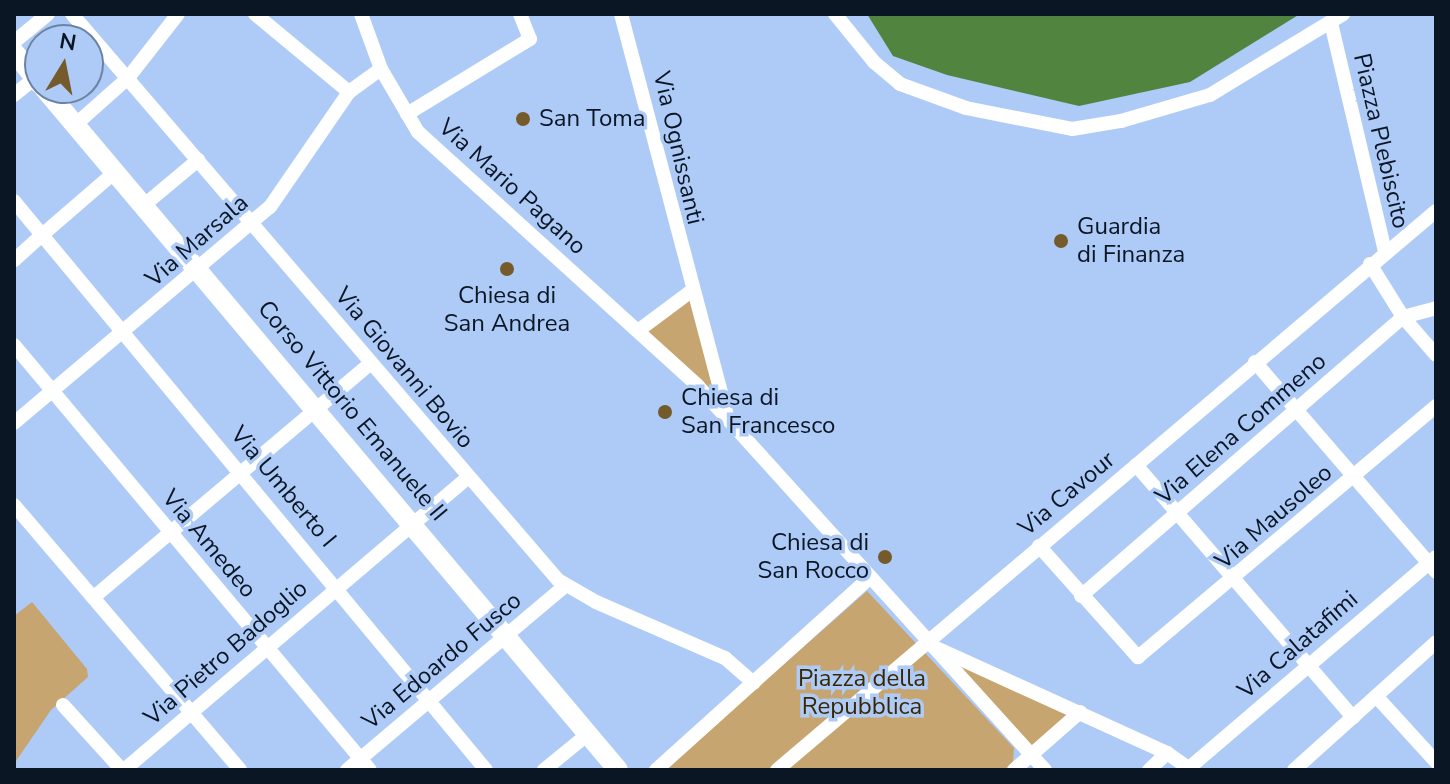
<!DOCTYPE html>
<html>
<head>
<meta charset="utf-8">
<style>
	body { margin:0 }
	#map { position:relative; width:1450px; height:784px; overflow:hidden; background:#aecbf7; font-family:"Nunito Sans",sans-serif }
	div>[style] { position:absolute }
	.green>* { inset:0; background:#c6a570 }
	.water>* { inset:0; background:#51843f }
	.street>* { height:14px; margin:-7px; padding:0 7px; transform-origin:7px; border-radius:7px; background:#fff }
	.secondary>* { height:20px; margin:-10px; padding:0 10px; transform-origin:10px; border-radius:10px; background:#fff }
	.dots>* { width:22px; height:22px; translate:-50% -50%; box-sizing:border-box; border:4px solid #aecbf7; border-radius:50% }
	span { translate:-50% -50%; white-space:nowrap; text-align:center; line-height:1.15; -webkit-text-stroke:7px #aecbf7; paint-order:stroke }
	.poi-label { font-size:24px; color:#0b1625 }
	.left { translate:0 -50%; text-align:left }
	.right { translate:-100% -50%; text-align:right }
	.street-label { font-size:24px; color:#0b1625 }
	.park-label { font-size:24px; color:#3a2702 }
	.frame { position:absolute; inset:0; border:16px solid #0b1625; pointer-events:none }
	.north { position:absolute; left:24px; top:24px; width:80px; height:80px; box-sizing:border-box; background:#aecbf7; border:2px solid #6d83a3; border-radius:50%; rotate:10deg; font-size:22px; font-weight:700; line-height:32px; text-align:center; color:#0b1625 }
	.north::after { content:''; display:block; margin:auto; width:28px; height:36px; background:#755a2c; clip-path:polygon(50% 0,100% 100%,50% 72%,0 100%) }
</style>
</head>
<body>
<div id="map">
	<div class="green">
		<i style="clip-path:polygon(689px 297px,722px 407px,643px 330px)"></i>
		<i style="clip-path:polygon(867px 591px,1014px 748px,1013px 762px,1004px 770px,663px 770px)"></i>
		<i style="clip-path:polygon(32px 602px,87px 669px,88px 677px,51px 710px,14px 764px,14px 616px)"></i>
		<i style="clip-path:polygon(957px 662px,1070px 715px,1031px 750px,951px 663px)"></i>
	</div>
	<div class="water">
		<i style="clip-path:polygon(867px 14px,1300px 14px,1190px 82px,1079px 106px,947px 75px,893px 56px)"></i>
	</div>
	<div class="street">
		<i style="left:72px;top:14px;width:746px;rotate:49.35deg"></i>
		<i style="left:558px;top:580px;width:44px;rotate:30.1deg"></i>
		<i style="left:596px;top:602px;width:141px;rotate:23.5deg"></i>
		<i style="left:725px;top:658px;width:38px;rotate:41deg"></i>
		<i style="left:255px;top:14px;width:122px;rotate:39.7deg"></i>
		<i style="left:361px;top:14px;width:59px;rotate:70deg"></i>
		<i style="left:381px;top:69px;width:73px;rotate:59.6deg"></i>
		<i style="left:418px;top:132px;width:377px;rotate:42.2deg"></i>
		<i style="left:697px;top:385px;width:519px;rotate:47.89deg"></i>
		<i style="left:621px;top:14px;width:412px;rotate:75.2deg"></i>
		<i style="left:835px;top:14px;width:62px;rotate:50.9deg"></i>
		<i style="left:874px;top:62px;width:34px;rotate:40deg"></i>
		<i style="left:900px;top:84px;width:70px;rotate:20deg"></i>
		<i style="left:966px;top:108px;width:108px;rotate:11.2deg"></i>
		<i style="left:1072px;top:129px;width:50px;rotate:-9.3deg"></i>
		<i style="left:1121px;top:121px;width:93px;rotate:-16.3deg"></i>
		<i style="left:1210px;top:95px;width:156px;rotate:-31.3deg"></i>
		<i style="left:1331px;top:23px;width:234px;rotate:76.7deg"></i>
		<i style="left:14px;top:42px;width:44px;rotate:-39.5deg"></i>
		<i style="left:14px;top:95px;width:27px;rotate:-39deg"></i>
		<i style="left:407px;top:114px;width:144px;rotate:-31.4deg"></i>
		<i style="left:530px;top:39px;width:27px;rotate:-112deg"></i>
		<i style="left:75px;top:125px;width:71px;rotate:-41.6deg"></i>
		<i style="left:128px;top:78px;width:81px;rotate:-52deg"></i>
		<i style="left:115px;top:172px;width:96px;rotate:139.2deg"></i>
		<i style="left:42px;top:235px;width:695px;rotate:50.31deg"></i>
		<i style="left:14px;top:201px;width:44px;rotate:50.5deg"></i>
		<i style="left:42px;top:235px;width:38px;rotate:138deg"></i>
		<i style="left:143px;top:206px;width:72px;rotate:-39.9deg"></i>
		<i style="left:1370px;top:264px;width:62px;rotate:58.1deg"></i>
		<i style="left:1403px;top:317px;width:50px;rotate:49deg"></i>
		<i style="left:639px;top:330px;width:64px;rotate:-36.7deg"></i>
		<i style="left:14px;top:345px;width:554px;rotate:50.05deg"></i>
		<i style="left:1255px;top:362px;width:277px;rotate:49.2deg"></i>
		<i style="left:14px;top:423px;width:335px;rotate:-40.2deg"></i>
		<i style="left:270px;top:207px;width:140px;rotate:-55.5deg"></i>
		<i style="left:349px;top:92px;width:39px;rotate:-36deg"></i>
		<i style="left:1136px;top:465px;width:333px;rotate:49.3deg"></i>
		<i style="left:14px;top:505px;width:348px;rotate:49.5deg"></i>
		<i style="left:1039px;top:546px;width:149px;rotate:48.3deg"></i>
		<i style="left:1138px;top:657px;width:390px;rotate:-40.1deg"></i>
		<i style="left:1081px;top:596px;width:426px;rotate:-40.9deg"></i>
		<i style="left:1403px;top:317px;width:34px;rotate:-15deg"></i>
		<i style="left:94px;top:597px;width:363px;rotate:-40.2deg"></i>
		<i style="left:932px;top:646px;width:258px;rotate:24.5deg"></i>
		<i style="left:1167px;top:753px;width:29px;rotate:35deg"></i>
		<i style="left:1376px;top:696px;width:89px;rotate:47.7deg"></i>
		<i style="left:63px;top:705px;width:88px;rotate:47.8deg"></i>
		<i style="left:1189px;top:768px;width:325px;rotate:-40.5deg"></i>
		<i style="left:124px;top:770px;width:452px;rotate:-40.4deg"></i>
		<i style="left:347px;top:770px;width:285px;rotate:-40.2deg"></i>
		<i style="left:544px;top:770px;width:57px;rotate:-39.3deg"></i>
		<i style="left:656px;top:770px;width:287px;rotate:-42deg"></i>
		<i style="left:777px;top:770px;width:864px;rotate:-40.31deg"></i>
		<i style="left:1014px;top:770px;width:88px;rotate:-41.3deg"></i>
		<i style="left:1149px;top:770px;width:25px;rotate:-43deg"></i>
		<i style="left:1294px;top:770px;width:191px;rotate:-42deg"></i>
	</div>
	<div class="secondary">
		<i style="left:14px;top:52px;width:41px;rotate:50.9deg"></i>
		<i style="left:44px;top:88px;width:891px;rotate:49.91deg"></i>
	</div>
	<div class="dots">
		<i style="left:523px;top:119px;background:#755a2c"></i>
		<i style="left:1061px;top:241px;background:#755a2c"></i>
		<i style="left:507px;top:269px;background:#755a2c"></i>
		<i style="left:665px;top:412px;background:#755a2c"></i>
		<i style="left:885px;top:557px;background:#755a2c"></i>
	</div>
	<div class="poi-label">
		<span class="left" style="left:539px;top:119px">San Toma</span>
		<span class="left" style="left:1077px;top:241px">Guardia<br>di Finanza</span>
		<span style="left:507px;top:310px">Chiesa di<br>San Andrea</span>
		<span class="left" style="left:681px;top:412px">Chiesa di<br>San Francesco</span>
		<span class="right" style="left:869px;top:557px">Chiesa di<br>San Rocco</span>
	</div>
	<div class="street-label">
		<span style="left:1381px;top:141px;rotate:77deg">Piazza Plebiscito</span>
		<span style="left:678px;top:148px;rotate:77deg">Via Ognissanti</span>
		<span style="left:512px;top:187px;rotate:42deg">Via Mario Pagano</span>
		<span style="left:197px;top:241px;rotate:-41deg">Via Marsala</span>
		<span style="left:404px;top:368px;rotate:50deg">Via Giovanni Bovio</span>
		<span style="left:352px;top:411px;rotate:50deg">Corso Vittorio Emanuele II</span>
		<span style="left:1241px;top:429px;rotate:-41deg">Via Elena Commeno</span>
		<span style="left:283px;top:487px;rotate:50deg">Via Umberto I</span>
		<span style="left:1067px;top:494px;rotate:-40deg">Via Cavour</span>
		<span style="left:1274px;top:517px;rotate:-41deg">Via Mausoleo</span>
		<span style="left:209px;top:544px;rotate:50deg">Via Amedeo</span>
		<span style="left:1298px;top:645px;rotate:-41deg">Via Calatafimi</span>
		<span style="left:226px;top:653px;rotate:-41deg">Via Pietro Badoglio</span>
		<span style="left:442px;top:661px;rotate:-40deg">Via Edoardo Fusco</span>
	</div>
	<div class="park-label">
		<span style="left:862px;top:693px">Piazza della<br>Repubblica</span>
	</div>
	<div class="frame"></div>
	<div class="north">N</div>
</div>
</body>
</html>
